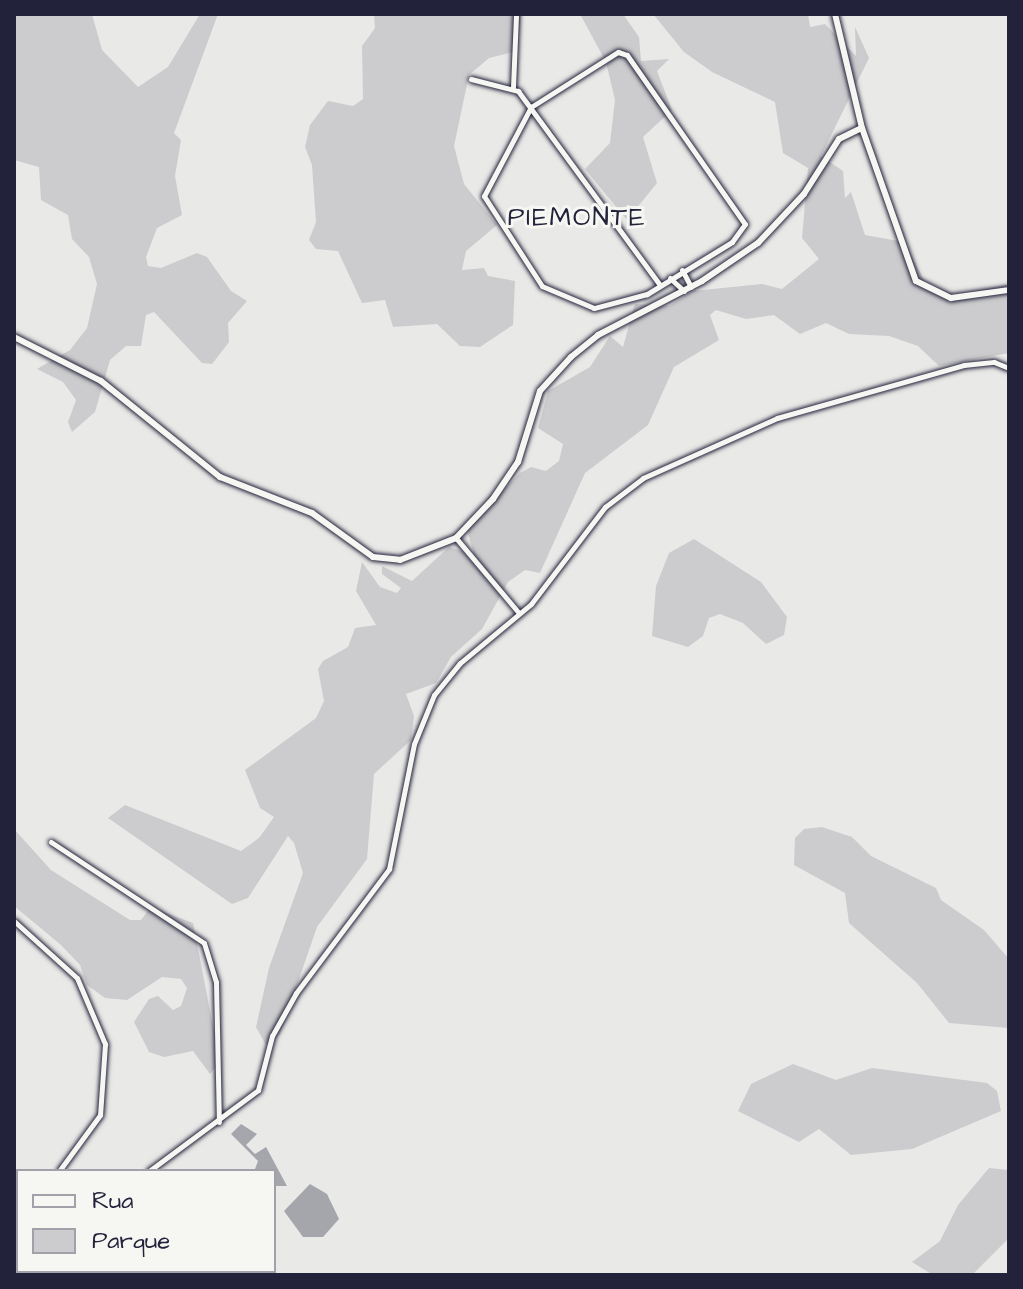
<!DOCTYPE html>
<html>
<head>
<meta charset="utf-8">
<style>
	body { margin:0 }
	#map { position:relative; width:1023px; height:1289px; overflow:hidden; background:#e9e9e7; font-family:"Architects Daughter",sans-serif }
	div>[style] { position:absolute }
	.green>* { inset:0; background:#ccccce }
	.water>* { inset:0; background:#a5a5ac }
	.stream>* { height:2px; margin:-1px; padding:0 1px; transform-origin:1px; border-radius:1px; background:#a5a5ac }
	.roads { filter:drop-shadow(0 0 2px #22223b) drop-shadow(0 0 2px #22223b) }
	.minor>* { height:5px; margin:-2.5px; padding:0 2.5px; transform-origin:2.5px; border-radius:2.5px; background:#f6f6f2 }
	.tertiary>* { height:6px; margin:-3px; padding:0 3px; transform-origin:3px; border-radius:3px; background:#f6f6f2 }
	span { translate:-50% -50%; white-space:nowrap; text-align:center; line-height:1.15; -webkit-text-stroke:6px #f6f6f2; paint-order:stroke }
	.neighbourhood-label { font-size:26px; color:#22223b; letter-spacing:2px }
	.frame { position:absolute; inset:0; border:16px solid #22223b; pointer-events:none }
	.legend { position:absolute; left:16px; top:1169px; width:260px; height:104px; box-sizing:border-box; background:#f6f6f2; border:2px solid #a1a1a9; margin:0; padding:10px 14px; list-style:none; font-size:24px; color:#22223b }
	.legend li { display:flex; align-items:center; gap:16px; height:40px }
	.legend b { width:40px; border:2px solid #a1a1a9 }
</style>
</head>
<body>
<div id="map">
	<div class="green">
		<i style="clip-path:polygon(14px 14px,92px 14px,102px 50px,138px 87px,168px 67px,200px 14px,218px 14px,174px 133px,181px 140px,175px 176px,182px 215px,157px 228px,146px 257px,148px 266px,161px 268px,197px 253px,207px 257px,231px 291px,247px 301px,228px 323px,229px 342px,212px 364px,202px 363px,154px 312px,146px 315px,141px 346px,126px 346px,110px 360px,95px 412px,72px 432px,68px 422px,76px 400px,63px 382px,37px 369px,70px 350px,87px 328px,97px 284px,89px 257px,72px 239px,68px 215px,41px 200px,39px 167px,14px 160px)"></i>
		<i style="clip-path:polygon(374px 14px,521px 14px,517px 51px,489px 58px,469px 75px,454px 146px,464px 184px,497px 225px,466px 251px,462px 270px,484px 268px,488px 276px,515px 281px,513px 325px,480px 347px,460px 346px,437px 324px,393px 327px,385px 300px,362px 303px,338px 251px,316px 249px,309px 240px,316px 222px,312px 165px,305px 147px,310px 125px,328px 101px,353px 106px,363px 99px,362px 46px,375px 28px)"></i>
		<i style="clip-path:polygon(580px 14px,623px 14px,639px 37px,641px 61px,669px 59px,657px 71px,672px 110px,643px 137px,657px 183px,627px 220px,585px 169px,610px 143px,615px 100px,606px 62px)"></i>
		<i style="clip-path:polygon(653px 14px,808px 14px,810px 27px,825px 24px,856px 56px,855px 27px,869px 58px,821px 156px,843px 171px,845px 198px,851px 192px,865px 235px,904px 242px,927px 285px,955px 295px,1009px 284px,1009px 353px,939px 366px,918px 346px,889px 336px,849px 334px,826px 323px,800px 334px,774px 315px,746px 319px,716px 310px,710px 315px,719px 340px,674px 367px,648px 425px,585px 473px,540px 573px,525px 570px,508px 582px,482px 629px,451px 657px,436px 683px,406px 694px,414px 716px,411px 740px,374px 774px,367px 859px,317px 927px,280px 1034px,266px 1045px,256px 1027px,269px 968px,303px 873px,294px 843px,288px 836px,248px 898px,232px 904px,108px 818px,125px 805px,241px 851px,259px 838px,274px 817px,260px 808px,245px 770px,316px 718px,324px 701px,318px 669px,323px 661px,348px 647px,355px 628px,376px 625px,356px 591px,362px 562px,380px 587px,397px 593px,401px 588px,382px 574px,382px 566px,412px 581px,449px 547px,474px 555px,467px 529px,520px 473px,531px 467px,546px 471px,559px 461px,563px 444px,538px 428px,548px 391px,590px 367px,610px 336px,623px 347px,635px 304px,669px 306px,693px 291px,762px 284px,782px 289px,819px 259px,802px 238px,808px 168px,783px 153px,775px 102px,712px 72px,684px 52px)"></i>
		<i style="clip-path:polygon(694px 539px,761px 582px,787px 617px,784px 635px,766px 644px,743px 623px,720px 614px,709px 618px,703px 636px,688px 647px,652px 636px,656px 586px,669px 553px)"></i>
		<i style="clip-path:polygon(822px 827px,852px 837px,871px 856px,936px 888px,941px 900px,984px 930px,1009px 959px,1009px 1028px,949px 1023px,917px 983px,849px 923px,845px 893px,794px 865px,795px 838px,804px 829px)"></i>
		<i style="clip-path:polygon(14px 829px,51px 870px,130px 920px,141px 920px,151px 907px,193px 923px,215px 1036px,216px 1067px,210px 1074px,193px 1051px,164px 1057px,149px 1052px,134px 1022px,149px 999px,158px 996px,173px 1010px,181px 1006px,187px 988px,181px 979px,162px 977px,127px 1000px,105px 998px,87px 985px,80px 965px,61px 945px,14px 906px)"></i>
		<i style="clip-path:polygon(793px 1064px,836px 1080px,872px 1068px,987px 1083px,997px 1091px,1001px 1111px,912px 1149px,851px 1155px,819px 1129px,799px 1142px,738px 1111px,751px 1084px)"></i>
		<i style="clip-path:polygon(989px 1168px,1009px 1170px,1009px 1238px,972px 1275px,933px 1275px,912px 1262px,940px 1241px,958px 1205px)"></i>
	</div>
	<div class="water">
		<i style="clip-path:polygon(241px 1124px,257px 1134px,246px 1145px,255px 1154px,266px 1147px,287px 1186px,274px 1186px,274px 1171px,255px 1169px,258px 1161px,231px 1134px)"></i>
		<i style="clip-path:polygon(310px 1184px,327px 1194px,339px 1219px,323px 1237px,303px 1237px,284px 1211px)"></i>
	</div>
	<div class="stream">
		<i style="left:1008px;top:338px;width:1px"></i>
	</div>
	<div class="roads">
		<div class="minor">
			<i style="left:618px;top:52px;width:9px;rotate:18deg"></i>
			<i style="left:627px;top:55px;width:206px;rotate:55.1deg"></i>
			<i style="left:745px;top:224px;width:22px;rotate:126deg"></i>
			<i style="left:732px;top:242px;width:100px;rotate:148.5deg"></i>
			<i style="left:647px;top:294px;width:55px;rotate:165.2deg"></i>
			<i style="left:594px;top:308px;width:56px;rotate:-157.1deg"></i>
			<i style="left:542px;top:286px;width:107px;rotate:-122.8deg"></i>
			<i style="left:484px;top:196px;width:101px;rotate:-62.2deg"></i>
			<i style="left:531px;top:107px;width:103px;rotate:-32.3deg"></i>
			<i style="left:471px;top:79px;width:49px;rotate:14.3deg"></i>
			<i style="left:518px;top:91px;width:240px;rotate:53.8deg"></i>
			<i style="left:513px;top:87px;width:73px;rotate:-87.6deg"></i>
			<i style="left:682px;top:270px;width:19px;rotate:62deg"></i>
			<i style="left:670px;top:278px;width:19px;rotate:43deg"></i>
			<i style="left:456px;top:538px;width:98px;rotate:50deg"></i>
			<i style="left:51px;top:842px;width:183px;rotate:33.4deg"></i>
			<i style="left:204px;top:943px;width:41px;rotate:72.9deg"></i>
			<i style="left:216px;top:982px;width:140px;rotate:88.8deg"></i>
			<i style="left:14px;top:921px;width:85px;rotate:42.1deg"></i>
			<i style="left:77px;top:978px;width:72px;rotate:67deg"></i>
			<i style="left:105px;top:1044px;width:71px;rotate:94deg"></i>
			<i style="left:100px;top:1115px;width:69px;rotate:126.2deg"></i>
			<i style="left:149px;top:1171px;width:136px;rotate:-36.6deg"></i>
			<i style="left:258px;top:1090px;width:56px;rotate:-75.5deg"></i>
			<i style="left:272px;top:1036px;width:49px;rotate:-60.8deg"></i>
			<i style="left:296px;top:993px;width:155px;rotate:-53.1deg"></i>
			<i style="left:389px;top:869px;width:127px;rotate:-78.7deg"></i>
			<i style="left:414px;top:744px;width:53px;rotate:-67.8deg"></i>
			<i style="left:434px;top:695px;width:41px;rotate:-50.9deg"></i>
			<i style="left:460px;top:663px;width:92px;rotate:-39.7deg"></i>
			<i style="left:531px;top:604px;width:122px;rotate:-52.7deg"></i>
			<i style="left:605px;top:507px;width:48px;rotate:-37.3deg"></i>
			<i style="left:643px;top:478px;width:147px;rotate:-24.1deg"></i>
			<i style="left:777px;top:418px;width:194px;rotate:-15.8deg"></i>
			<i style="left:964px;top:365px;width:30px;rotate:-6deg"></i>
			<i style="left:994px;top:362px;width:16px;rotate:22deg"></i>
			<i style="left:14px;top:1199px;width:4px;rotate:-14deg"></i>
			<i style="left:14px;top:1249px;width:4px;rotate:-14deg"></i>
		</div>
		<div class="tertiary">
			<i style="left:835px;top:14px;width:117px;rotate:76.7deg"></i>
			<i style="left:862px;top:128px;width:162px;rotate:70.6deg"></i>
			<i style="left:916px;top:281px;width:39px;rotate:26deg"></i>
			<i style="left:951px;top:298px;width:59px;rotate:-7.9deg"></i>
			<i style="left:14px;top:337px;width:97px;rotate:26.8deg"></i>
			<i style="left:101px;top:381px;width:153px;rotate:38.9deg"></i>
			<i style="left:220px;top:477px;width:99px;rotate:21.4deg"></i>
			<i style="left:312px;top:513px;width:75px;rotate:35.8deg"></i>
			<i style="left:373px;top:557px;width:27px;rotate:6deg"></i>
			<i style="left:400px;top:560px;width:60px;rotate:-21.4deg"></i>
			<i style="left:456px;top:538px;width:54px;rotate:-46.5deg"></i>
			<i style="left:493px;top:499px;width:45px;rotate:-56deg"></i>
			<i style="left:518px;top:462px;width:74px;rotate:-72.8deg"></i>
			<i style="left:540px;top:391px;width:46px;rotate:-47.6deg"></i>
			<i style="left:571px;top:357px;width:35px;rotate:-39deg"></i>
			<i style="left:598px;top:335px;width:117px;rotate:-27.4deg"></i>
			<i style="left:702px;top:281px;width:68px;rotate:-34.2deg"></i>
			<i style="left:758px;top:243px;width:67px;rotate:-46.8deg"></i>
			<i style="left:804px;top:194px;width:65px;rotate:-57.5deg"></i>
			<i style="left:839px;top:139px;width:25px;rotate:-26deg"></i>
		</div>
	</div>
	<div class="neighbourhood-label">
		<span style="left:577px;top:218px">PIEMONTE</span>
	</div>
	<div class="frame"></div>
	<ul class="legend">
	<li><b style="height:10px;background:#f6f6f2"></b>Rua</li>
	<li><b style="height:22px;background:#ccccce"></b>Parque</li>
	</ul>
</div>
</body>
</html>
